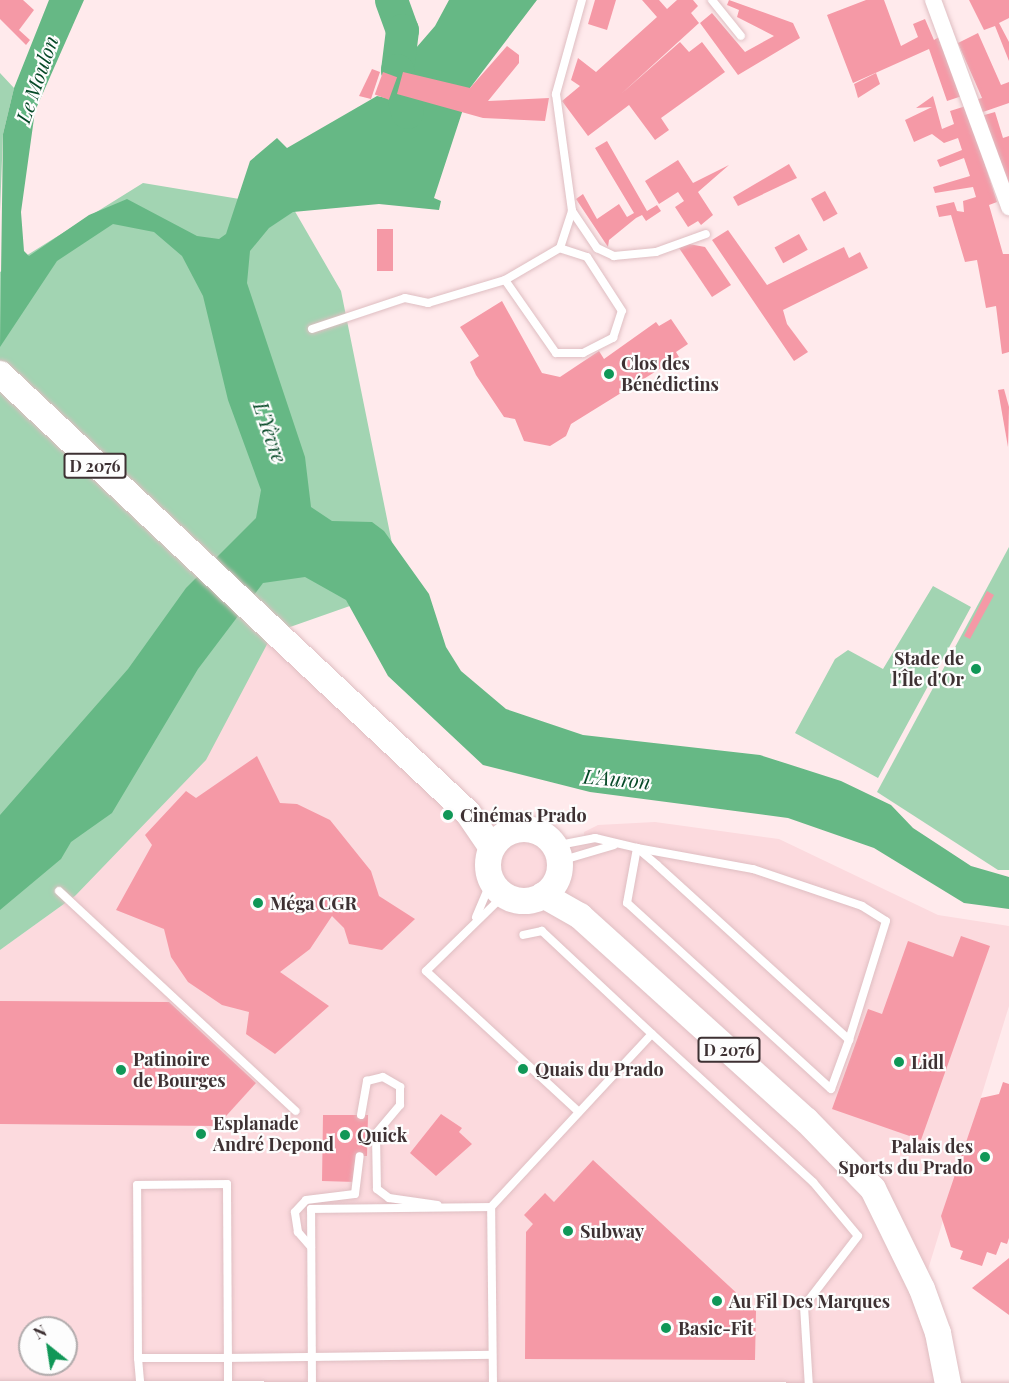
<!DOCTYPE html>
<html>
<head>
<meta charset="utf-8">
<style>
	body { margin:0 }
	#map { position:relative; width:1009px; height:1394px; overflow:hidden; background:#ffeaec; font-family:"Playfair Display",serif }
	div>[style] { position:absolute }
	.built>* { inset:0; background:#fcdade }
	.green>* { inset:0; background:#a2d4b2 }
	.water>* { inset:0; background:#66b885 }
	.river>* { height:33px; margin:-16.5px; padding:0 16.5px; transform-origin:16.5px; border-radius:16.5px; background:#66b885 }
	.building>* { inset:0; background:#f599a6; transform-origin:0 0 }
	.roads { filter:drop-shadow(0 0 2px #dfbec2) drop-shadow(0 0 2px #dfbec2) }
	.service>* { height:8px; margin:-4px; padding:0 4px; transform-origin:4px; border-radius:4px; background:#fff }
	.minor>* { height:16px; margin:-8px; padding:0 8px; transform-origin:8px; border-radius:8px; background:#fff }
	.primary>* { height:26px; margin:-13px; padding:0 13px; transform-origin:13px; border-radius:13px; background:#fff }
	.primary>.ring { margin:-13px; padding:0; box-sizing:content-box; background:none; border:26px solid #fff; border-radius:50% }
	.dots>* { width:16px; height:16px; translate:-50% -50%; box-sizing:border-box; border:3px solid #fdfdfd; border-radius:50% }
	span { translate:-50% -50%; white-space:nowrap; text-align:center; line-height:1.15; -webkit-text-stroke:4.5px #fdfdfd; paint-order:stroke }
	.shield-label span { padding:2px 4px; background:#fdfdfd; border:2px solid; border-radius:4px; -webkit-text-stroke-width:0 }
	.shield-label { font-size:16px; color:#3e3133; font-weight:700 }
	.poi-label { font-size:18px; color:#3e3133; font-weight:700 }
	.left { translate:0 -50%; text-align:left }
	.right { translate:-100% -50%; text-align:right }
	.water-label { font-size:20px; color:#064927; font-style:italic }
	.north { position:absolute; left:18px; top:1316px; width:60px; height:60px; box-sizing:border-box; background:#fdfdfd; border:2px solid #b1abac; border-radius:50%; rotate:330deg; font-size:16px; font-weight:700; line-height:24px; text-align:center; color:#3e3133 }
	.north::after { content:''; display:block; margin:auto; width:21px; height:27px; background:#109757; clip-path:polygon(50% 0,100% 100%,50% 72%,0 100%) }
</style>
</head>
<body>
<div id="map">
	<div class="built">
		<i style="clip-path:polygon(evenodd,273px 633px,468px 813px,509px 832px,532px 830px,554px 846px,585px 840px,584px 832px,598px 825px,655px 822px,779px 839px,938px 915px,1009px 926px,1009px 1006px,922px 1289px,949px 1391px,0 1388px,0 950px,75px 896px,273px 633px,30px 1328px,66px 1328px,66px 1364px,30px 1364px,30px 1328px)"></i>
	</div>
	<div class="green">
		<i style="clip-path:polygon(0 73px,14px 88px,3px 134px,0 212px)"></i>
		<i style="clip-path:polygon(143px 183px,293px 208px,341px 291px,401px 588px,273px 633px,206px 760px,75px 896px,0 950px,0 272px)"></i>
		<i style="clip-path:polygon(1009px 547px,1009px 870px,998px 870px,877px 792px)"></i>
		<i style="clip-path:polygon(933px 586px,971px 607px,878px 778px,795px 733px,835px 659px,848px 650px,883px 669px)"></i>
	</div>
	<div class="water">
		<i style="clip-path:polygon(49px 0,84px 0,35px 111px,21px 212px,24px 251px,29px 256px,89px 215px,127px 199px,197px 236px,219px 239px,226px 234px,250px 161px,277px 138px,287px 148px,377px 96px,391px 99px,397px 70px,435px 26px,449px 0,537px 0,470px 88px,434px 198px,441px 201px,439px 210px,379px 204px,293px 212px,269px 228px,250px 251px,247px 283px,305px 457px,311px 507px,332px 521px,372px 522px,384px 531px,429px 594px,446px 647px,461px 671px,506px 709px,583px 735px,760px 755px,841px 781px,891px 805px,913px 828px,971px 866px,1009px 877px,1009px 909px,964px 903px,874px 848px,788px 818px,590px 792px,483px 765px,388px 676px,346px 600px,305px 577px,263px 583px,198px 669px,112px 813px,71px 842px,61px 859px,0 910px,0 815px,128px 669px,186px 588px,256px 518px,261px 490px,228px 400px,203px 296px,182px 256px,154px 232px,113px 224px,57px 261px,0 347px,3px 134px,14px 88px)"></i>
	</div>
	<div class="river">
		<i style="left:391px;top:0;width:32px;rotate:70deg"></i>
		<i style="left:402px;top:30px;width:40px;rotate:97.1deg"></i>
		<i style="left:397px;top:70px;width:43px;rotate:76.6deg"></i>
	</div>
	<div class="building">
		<i style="clip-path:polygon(0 0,23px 0,34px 10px,19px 30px,30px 40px,26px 45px,0 19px)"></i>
		<i style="clip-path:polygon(595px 0,616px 0,607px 30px,588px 24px)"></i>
		<i style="clip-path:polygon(642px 0,659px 0,667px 9px,677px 0,693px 0,698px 6px,691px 13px,699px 23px,621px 94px,680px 42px,689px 52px,702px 42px,725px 72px,661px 118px,669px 130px,655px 140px,629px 105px,588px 136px,562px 101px,580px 86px,571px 80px,578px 58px,596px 72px,657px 17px)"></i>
		<i style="clip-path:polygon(729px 0,793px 23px,800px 38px,738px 75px,700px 23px,712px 13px,745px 52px,774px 36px,737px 17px,739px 10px,727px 5px)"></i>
		<i style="clip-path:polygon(866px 0,884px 0,901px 46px,918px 37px,913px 24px,925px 19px,934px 40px,942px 35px,962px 96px,947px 101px,929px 49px,853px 83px,827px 15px)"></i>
		<i style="clip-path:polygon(969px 0,1009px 0,1009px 18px,999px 23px,1009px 42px,1009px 61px,995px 26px,984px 30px)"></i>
		<i style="clip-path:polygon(978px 33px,1001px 85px,1009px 82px,1009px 103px,980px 113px,975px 100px,982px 98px,958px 43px)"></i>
		<i style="clip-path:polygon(507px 46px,519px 55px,519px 63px,488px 101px,549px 98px,545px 121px,483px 118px,397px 94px,403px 72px,470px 88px)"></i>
		<i style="clip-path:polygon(372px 69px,380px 72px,371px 99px,359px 96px)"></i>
		<i style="left:383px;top:72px;width:15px;height:24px;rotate:20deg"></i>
		<i style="clip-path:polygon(876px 73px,880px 84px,858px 98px,854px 84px)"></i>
		<i style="clip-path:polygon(933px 96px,942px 129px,954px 124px,950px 111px,966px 106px,997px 202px,989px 205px,1003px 254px,1009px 254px,1009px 352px,1002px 354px,996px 306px,986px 308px,977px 260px,965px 262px,951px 215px,939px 217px,936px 206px,954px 202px,957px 211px,964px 212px,963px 201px,976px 197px,973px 187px,935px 193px,933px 187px,970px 176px,964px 158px,940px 167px,937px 160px,962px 150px,958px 138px,944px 143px,932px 134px,914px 142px,905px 120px,932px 107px,916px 108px)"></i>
		<i style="clip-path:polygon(995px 112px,1003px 138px,1009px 136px,1009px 188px,981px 116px)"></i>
		<i style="clip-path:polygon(607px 141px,647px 211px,657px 205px,661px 211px,646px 221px,642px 215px,636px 218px,609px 240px,608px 247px,576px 199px,583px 194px,597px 219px,619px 204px,627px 217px,634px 213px,595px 148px)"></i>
		<i style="clip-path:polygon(678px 160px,693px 183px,729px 165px,698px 192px,713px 215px,701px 225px,698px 221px,688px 227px,675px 207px,684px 201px,678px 192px,659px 204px,645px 181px)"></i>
		<i style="clip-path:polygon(789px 164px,797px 178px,738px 206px,733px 197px)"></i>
		<i style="left:825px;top:191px;width:26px;height:16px;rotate:61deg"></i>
		<i style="left:377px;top:229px;width:16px;height:42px"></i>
		<i style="clip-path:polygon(728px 230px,767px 285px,844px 247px,849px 258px,860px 252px,868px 268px,783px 310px,787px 324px,808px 352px,794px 361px,712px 240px)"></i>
		<i style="left:799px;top:234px;width:18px;height:28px;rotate:61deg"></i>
		<i style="clip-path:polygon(689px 244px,705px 247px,731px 285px,712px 297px,679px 248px)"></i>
		<i style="clip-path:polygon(502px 301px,542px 373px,560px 377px,599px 351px,604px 359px,656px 322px,659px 326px,671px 319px,688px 344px,676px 352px,679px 357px,571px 424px,566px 436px,550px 446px,524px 441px,515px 419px,504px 417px,476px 375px,470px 362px,479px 356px,460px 327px)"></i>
		<i style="clip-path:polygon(1004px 389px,1009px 407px,1008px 447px,998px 390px)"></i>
		<i style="clip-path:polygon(987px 591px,994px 595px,970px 639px,964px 636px)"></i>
		<i style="clip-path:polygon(257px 756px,280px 803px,297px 804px,330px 820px,371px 871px,379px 896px,415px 919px,382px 950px,349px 944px,344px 928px,332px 916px,310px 949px,280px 972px,329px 1006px,275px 1054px,246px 1034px,249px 1012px,222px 1005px,188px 982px,171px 957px,164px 929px,116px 910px,152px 845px,145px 835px,186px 791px,196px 798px)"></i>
		<i style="clip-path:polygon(961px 936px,990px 946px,921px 1140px,832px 1109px,868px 1009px,882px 1014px,908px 941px,953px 957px)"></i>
		<i style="clip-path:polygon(0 1001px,169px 1002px,256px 1083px,217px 1126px,0 1124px)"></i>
		<i style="clip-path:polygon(1003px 1082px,1009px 1084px,1009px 1238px,1007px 1244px,1001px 1242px,996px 1255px,987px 1252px,982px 1266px,960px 1259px,963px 1251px,951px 1247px,941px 1216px,981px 1098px,999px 1094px)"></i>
		<i style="clip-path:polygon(441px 1114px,462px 1128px,459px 1132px,472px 1144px,436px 1176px,410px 1153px)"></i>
		<i style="clip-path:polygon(323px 1115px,368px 1115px,367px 1156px,356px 1156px,356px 1182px,322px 1181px)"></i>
		<i style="clip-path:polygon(593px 1160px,756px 1311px,755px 1360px,525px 1359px,526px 1232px,533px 1224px,524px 1215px,545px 1193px,554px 1202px)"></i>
		<i style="clip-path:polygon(1009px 1258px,1009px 1315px,972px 1288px)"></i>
	</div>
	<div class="roads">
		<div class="service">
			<i style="left:582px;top:0;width:98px;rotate:105.5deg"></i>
			<i style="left:556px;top:94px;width:118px;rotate:82.2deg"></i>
			<i style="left:572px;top:211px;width:45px;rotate:56deg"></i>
			<i style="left:597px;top:248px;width:19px;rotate:25deg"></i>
			<i style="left:614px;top:256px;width:42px;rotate:-5.4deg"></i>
			<i style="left:656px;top:252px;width:53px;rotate:-19.8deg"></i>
			<i style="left:712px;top:0;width:46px;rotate:51.1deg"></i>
			<i style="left:505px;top:280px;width:89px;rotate:55.1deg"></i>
			<i style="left:556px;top:353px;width:27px"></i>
			<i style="left:583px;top:353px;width:34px;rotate:-27deg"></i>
			<i style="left:613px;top:338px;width:28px;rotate:-72deg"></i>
			<i style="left:622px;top:311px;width:64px;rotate:-122.9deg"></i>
			<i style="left:587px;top:257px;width:28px;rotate:-162deg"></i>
			<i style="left:312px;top:329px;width:98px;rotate:-18.4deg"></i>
			<i style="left:405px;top:298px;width:24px;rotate:12deg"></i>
			<i style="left:428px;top:303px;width:80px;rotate:-16.6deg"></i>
			<i style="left:505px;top:280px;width:64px;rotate:-30.2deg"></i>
			<i style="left:560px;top:248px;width:39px;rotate:-72deg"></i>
			<i style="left:554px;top:846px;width:42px;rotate:-11deg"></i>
			<i style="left:595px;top:838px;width:43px;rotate:13.4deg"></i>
			<i style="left:637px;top:848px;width:26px;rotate:40deg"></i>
			<i style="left:657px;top:865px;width:260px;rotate:42.3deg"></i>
			<i style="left:849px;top:1040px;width:52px;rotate:110.2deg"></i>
			<i style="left:831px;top:1089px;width:276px;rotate:-137.6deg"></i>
			<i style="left:627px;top:903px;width:56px;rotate:-79.7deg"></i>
			<i style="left:637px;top:848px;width:118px;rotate:10.3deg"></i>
			<i style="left:753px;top:869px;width:115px;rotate:18.7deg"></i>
			<i style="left:862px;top:906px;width:28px;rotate:32deg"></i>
			<i style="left:886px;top:921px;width:125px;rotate:107.3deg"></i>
			<i style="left:560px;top:861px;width:56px;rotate:-16.5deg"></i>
			<i style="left:59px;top:891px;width:323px;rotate:42.9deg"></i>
			<i style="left:504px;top:895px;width:109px;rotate:135.7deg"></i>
			<i style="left:426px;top:971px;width:208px;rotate:42.7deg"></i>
			<i style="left:476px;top:917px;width:39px;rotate:-67deg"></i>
			<i style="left:652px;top:1034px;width:219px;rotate:42.6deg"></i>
			<i style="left:813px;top:1182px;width:70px;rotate:50.2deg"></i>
			<i style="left:858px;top:1236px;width:88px;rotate:127.6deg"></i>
			<i style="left:804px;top:1306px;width:81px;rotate:86.5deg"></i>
			<i style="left:361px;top:1115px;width:35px;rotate:-80deg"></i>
			<i style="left:367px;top:1081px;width:16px;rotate:-14deg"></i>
			<i style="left:383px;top:1077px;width:20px;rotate:30deg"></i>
			<i style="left:400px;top:1087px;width:18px;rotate:90deg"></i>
			<i style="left:400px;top:1105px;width:38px;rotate:130deg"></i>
			<i style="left:376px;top:1134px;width:55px;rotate:89deg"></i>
			<i style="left:377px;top:1189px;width:15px;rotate:37deg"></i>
			<i style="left:389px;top:1198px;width:49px;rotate:8.1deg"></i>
			<i style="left:227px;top:1184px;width:174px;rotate:89.7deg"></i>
			<i style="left:228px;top:1358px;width:90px;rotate:180deg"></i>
			<i style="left:138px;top:1358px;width:173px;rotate:-90.3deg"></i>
			<i style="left:137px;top:1185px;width:90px;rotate:-0.6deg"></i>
			<i style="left:311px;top:1247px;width:20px;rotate:-131deg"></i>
			<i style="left:298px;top:1232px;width:20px;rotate:-99deg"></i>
			<i style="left:295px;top:1212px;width:16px;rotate:-47deg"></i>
			<i style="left:306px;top:1200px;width:49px;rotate:-7deg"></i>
			<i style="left:355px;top:1194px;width:38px;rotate:-83deg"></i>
			<i style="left:138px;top:1358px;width:33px;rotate:85deg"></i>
			<i style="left:493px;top:1386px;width:179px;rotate:-90.6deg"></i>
			<i style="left:491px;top:1207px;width:236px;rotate:-47.1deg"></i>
			<i style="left:652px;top:1034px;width:151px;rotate:-136.9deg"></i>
			<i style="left:542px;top:931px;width:19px;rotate:168deg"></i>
			<i style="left:228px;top:1387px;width:29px;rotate:-90deg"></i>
			<i style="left:228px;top:1358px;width:264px;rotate:-0.7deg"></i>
			<i style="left:312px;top:1387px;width:178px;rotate:-90.3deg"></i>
			<i style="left:311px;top:1209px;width:180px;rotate:-0.6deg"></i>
		</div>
		<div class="minor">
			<i style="left:933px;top:0;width:221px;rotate:69.8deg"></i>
			<i style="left:0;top:1389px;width:1009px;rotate:0.11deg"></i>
		</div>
		<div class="primary">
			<i style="left:0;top:374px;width:642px;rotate:43.17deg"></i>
			<i style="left:468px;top:813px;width:42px;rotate:55.6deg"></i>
			<i class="ring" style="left:488px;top:829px;width:46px;height:46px"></i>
			<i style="left:543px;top:895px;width:43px;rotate:29.6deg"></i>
			<i style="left:580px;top:916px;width:304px;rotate:42.1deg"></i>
			<i style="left:806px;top:1120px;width:96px;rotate:45.8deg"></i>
			<i style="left:873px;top:1189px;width:111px;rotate:63.9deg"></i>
			<i style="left:922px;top:1289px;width:47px;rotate:70deg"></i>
			<i style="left:938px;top:1333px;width:62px;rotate:78.9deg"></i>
		</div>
	</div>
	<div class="dots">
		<i style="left:609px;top:374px;background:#109757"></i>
		<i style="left:976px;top:669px;background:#109757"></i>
		<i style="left:448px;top:815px;background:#109757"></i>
		<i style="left:258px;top:903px;background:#109757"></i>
		<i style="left:899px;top:1062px;background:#109757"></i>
		<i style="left:523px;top:1069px;background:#109757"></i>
		<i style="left:121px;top:1070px;background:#109757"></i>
		<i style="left:201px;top:1134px;background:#109757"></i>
		<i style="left:345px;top:1135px;background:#109757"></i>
		<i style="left:985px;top:1157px;background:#109757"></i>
		<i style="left:568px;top:1231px;background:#109757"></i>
		<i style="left:717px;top:1301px;background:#109757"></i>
		<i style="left:666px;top:1328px;background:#109757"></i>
	</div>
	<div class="shield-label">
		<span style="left:95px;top:466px">D 2076</span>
		<span style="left:729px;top:1050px">D 2076</span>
	</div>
	<div class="poi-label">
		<span class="left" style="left:621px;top:374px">Clos des<br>Bénédictins</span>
		<span class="right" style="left:964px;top:669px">Stade de<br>l'Île d'Or</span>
		<span class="left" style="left:460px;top:815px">Cinémas Prado</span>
		<span class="left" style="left:270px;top:903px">Méga CGR</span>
		<span class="left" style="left:133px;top:1070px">Patinoire<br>de Bourges</span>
		<span class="left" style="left:911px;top:1062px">Lidl</span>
		<span class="left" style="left:535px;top:1069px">Quais du Prado</span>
		<span class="left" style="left:213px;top:1134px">Esplanade<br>André Depond</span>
		<span class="left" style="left:357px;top:1135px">Quick</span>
		<span class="right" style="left:973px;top:1157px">Palais des<br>Sports du Prado</span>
		<span class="left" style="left:580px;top:1231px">Subway</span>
		<span class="left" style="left:729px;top:1301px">Au Fil Des Marques</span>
		<span class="left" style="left:678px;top:1328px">Basic-Fit</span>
	</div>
	<div class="water-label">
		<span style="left:36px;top:79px;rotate:-71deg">Le Moulon</span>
		<span style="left:271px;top:432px;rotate:71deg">L'Yèvre</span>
		<span style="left:617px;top:778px;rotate:5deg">L'Auron</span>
	</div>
	<div class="north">N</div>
</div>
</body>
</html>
